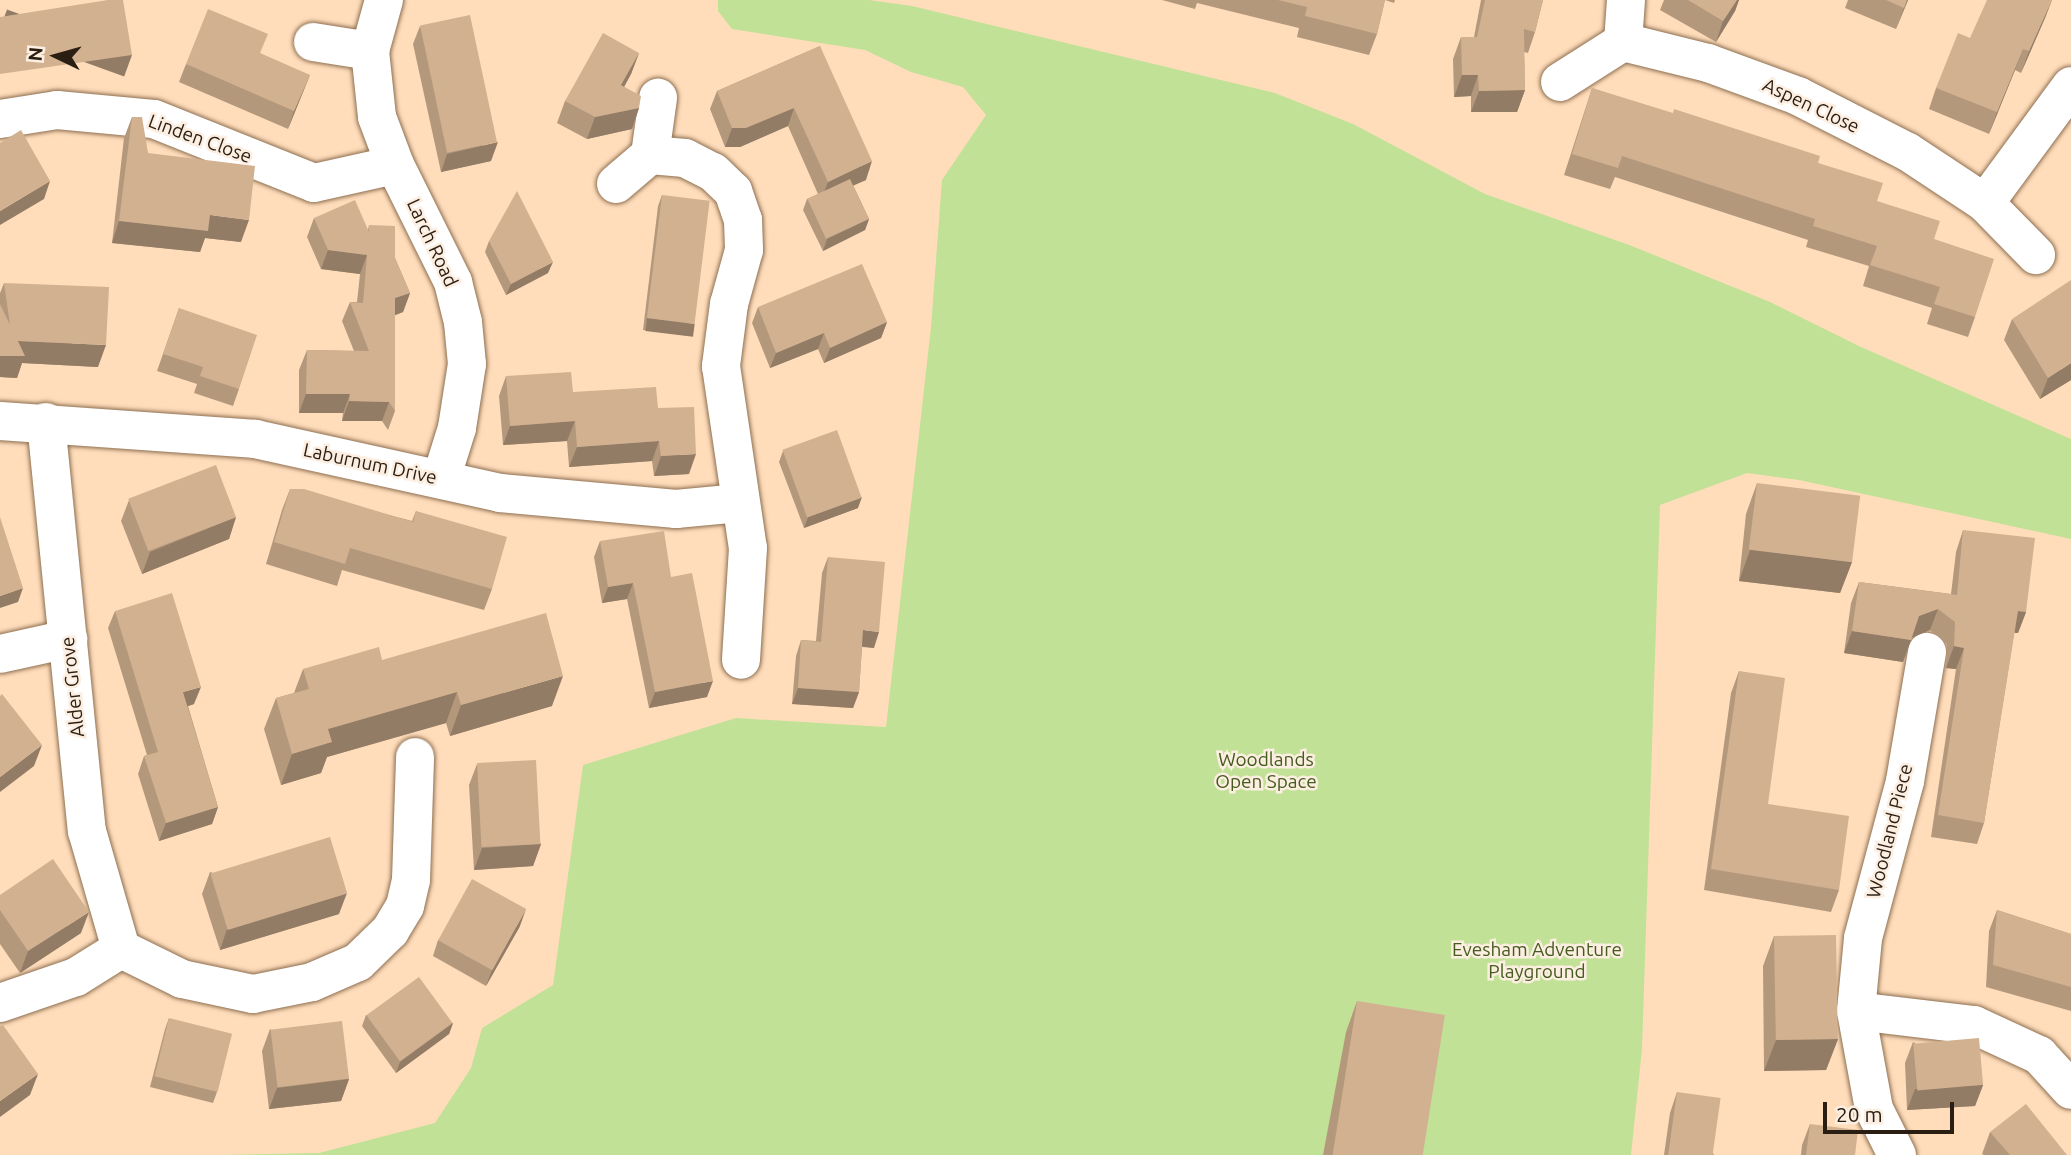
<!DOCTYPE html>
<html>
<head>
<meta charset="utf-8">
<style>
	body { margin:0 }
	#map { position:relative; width:2071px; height:1155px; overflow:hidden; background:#fdb; font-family:Ubuntu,sans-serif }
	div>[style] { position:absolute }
	.green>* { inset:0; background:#c1e196 }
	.roads { filter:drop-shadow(0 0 2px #8d6f51) drop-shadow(0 0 2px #8d6f51) }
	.minor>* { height:38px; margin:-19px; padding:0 19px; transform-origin:19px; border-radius:19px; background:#fff }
	.wall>* { inset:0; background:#b4987c }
	.shaded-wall>* { inset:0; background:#927c65; transform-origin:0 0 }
	.building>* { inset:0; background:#d1b190; transform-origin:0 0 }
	span { translate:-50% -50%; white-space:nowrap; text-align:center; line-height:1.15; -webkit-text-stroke:5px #fceee1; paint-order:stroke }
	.street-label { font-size:19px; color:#2a1e12 }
	.park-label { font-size:19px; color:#455c1f }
	.north { position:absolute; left:21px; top:21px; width:70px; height:70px; -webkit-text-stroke:5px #fceee1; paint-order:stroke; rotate:275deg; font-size:19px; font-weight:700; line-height:28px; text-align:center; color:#2a1e12 }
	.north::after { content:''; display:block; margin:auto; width:24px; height:32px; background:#2a1e12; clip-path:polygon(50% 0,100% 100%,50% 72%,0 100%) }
	.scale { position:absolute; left:1823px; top:1102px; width:131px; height:32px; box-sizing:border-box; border:4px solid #2a1e12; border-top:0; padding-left:9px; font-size:21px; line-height:24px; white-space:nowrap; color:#2a1e12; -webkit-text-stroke:5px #fceee1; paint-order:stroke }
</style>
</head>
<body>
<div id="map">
	<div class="green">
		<i style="clip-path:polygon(718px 0,869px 0,912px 6px,1275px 93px,1353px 124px,1485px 194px,1632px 246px,1770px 302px,1861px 347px,2071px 439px,2071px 539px,1799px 480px,1747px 473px,1660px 505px,1642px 1049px,1631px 1155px,224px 1155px,319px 1153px,435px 1123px,471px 1068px,482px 1028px,553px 985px,583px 765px,736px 718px,886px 727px,931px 327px,942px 180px,986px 115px,963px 87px,911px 72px,865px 50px,732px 29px,718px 11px)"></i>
	</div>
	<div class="roads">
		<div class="minor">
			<i style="left:384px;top:0;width:53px;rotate:105.4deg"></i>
			<i style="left:370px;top:51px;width:66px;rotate:83.9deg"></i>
			<i style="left:377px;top:117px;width:51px;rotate:69.4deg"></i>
			<i style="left:395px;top:165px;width:131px;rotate:63.6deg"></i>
			<i style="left:453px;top:282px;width:41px;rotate:76deg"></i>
			<i style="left:463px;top:322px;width:42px;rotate:84.6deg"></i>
			<i style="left:467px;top:364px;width:65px;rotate:98.9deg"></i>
			<i style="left:457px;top:428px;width:53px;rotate:107.4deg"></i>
			<i style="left:313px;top:42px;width:58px;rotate:9deg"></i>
			<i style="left:1623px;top:42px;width:88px;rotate:13.9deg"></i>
			<i style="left:1708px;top:63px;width:96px;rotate:20.1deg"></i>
			<i style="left:1798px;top:96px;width:123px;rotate:27deg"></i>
			<i style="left:1908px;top:152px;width:92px;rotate:33.5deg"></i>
			<i style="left:1985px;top:203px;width:73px;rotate:45.6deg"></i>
			<i style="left:1560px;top:82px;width:75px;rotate:-32.4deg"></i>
			<i style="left:1623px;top:42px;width:42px;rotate:-85.9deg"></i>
			<i style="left:0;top:119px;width:58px;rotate:-9deg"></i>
			<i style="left:57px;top:110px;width:97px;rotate:5.3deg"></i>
			<i style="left:154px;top:119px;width:172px;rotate:21.8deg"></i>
			<i style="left:314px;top:183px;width:83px;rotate:-12.5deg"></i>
			<i style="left:650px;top:155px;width:35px;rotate:5deg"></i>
			<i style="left:685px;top:158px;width:31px;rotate:27deg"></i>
			<i style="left:713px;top:172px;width:28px;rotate:44deg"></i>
			<i style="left:733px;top:191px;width:31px;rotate:71deg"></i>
			<i style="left:743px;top:220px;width:30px;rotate:88deg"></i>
			<i style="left:744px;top:250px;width:56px;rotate:105.5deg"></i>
			<i style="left:729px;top:304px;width:63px;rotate:97.4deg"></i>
			<i style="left:721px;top:366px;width:184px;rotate:81.6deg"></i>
			<i style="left:748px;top:548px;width:112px;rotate:93.6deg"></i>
			<i style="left:616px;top:184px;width:45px;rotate:-40.5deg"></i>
			<i style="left:650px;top:155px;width:58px;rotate:-82deg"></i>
			<i style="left:1985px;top:203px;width:145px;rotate:-53.7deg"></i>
			<i style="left:0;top:421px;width:256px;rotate:4deg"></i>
			<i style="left:255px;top:439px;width:251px;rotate:12.4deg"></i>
			<i style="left:500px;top:493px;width:177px;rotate:5.2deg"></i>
			<i style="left:676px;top:509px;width:64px;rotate:-5.4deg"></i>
			<i style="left:46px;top:422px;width:411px;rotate:84.3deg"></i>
			<i style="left:87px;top:831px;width:123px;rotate:73.9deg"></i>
			<i style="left:121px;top:949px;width:68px;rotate:26.2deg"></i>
			<i style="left:182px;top:979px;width:73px;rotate:11.9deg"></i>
			<i style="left:253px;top:994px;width:60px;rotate:-11.5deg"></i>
			<i style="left:312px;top:982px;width:50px;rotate:-23.5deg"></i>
			<i style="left:358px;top:962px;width:45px;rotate:-44.1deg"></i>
			<i style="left:390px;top:931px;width:29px;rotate:-59deg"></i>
			<i style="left:405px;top:906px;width:27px;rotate:-77deg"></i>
			<i style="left:411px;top:880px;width:123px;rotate:-88.1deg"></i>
			<i style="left:0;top:654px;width:70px;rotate:-12.4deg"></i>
			<i style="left:0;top:1003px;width:80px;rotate:-18.9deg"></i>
			<i style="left:76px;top:977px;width:53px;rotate:-31.9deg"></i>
			<i style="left:1856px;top:1011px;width:119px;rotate:6.8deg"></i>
			<i style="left:1974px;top:1025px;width:72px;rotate:24.8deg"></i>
			<i style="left:2039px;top:1055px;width:47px;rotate:47.6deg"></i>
			<i style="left:1897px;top:1155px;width:51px;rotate:-116.6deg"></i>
			<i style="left:1874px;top:1109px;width:100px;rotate:-100.4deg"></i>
			<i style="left:1856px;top:1011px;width:73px;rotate:-84.5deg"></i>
			<i style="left:1863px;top:938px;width:163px;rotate:-75deg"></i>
			<i style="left:1905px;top:781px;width:131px;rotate:-80.3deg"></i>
		</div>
	</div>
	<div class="wall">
		<i style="clip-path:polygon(1162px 0,1395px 0,1394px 3px,1385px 0,1377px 34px,1369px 55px,1297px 37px,1299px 28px,1197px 3px,1195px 9px)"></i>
		<i style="clip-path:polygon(1481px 0,1543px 0,1535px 32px,1528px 53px,1524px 52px,1525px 90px,1517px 112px,1471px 112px,1471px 96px,1454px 97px,1453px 59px,1461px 37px,1474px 37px)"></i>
		<i style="clip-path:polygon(1664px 0,1739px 0,1735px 11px,1716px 42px,1660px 10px)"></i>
		<i style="clip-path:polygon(1848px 0,1908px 0,1896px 29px,1845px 8px)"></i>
		<i style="clip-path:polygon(2052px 0,2045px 18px,2021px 73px,2015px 70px,1989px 134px,1929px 109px,1936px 88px,1970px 38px)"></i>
		<i style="clip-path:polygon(420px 26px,491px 161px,441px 172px,413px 44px)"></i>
		<i style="clip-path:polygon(820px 46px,866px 180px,853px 185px,869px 219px,865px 230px,823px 251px,803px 210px,807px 199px,818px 194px,788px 126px,740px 147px,725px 147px,710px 109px,717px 91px)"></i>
		<i style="clip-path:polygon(639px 53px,631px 74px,624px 87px,639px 108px,632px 129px,587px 139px,557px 123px,565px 101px)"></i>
		<i style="clip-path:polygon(186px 64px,310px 75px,288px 129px,179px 82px)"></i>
		<i style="clip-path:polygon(1592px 88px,1818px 163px,1934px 239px,1975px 317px,1968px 337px,1927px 324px,1932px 308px,1863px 286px,1869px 266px,1806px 247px,1808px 240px,1615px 177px,1610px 189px,1564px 175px)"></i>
		<i style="clip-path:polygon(132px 117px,148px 153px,241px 242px,205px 238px,200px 252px,112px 243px,124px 138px)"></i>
		<i style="clip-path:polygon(662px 195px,691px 336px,643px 330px,658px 206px)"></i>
		<i style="clip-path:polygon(314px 218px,368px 230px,369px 225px,395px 258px,410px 293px,403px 312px,395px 315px,395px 411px,388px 430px,382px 421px,342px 421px,343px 413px,299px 413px,299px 370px,307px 350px,354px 351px,342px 321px,350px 302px,357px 302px,360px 274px,321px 269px,307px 237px)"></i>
		<i style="clip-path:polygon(489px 241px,548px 273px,506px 295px,485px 252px)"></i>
		<i style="clip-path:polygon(4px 283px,98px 367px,22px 363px,17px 378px,0 377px,0 293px)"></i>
		<i style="clip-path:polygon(758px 307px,887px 322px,881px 338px,824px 363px,818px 349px,770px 368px,752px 323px)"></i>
		<i style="clip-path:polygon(179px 308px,239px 389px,233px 406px,194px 393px,197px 384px,157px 371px)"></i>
		<i style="clip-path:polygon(2012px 319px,2071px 380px,2040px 399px,2004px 340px)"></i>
		<i style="clip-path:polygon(506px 376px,573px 392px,658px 408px,689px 474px,654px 476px,652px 461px,569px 467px,567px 441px,503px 445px,499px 396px)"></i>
		<i style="clip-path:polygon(783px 451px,858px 508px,804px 528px,779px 462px)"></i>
		<i style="clip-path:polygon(1757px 483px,1852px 562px,1840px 593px,1739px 581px,1746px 514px)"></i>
		<i style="clip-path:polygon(290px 489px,412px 521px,416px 511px,492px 589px,484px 610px,342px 570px,337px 586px,266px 564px,282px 510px)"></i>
		<i style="clip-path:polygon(129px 500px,236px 517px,229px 539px,142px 574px,121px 521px)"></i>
		<i style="clip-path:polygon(1963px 530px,2026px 612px,2018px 633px,2014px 633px,1984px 823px,1977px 844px,1931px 837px,1956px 669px,1946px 668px,1947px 644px,1930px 630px,1912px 637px,1903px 662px,1844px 653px,1851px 603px,1859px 582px,1951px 594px,1956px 552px)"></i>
		<i style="clip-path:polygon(600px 541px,671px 577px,707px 697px,649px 708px,627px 599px,602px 603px,594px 557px)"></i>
		<i style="clip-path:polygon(828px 557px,874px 648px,862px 647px,859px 692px,853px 708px,792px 704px,796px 656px,801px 640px,816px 641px,822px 573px)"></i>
		<i style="clip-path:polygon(115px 611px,194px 704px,188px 706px,218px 807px,212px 824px,159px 841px,138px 774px,144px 756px,147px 755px,108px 628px)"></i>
		<i style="clip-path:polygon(382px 660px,552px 706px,450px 736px,446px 723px,327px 757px,321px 773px,281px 785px,264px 729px,276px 698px,294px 693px,303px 669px)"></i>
		<i style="clip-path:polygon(1739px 671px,1768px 804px,1839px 890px,1831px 912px,1704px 890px,1731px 693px)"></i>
		<i style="clip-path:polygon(477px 764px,541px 844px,533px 866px,474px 870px,469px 785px)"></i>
		<i style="clip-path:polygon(210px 872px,339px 914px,220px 950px,202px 894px)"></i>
		<i style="clip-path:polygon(0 895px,81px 933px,20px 973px,0 944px)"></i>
		<i style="clip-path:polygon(1997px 910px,2071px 934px,2071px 1011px,1986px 987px,1989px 931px)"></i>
		<i style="clip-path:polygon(520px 926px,486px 986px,433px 956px,438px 940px)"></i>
		<i style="clip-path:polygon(1774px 936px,1838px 1039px,1826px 1070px,1764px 1071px,1763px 966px)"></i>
		<i style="clip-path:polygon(1357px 1001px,1420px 1155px,1323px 1155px,1346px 1032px)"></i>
		<i style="clip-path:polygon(366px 1015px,453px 1023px,449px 1034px,396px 1073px,362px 1026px)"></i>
		<i style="clip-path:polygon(169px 1018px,217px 1092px,213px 1103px,150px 1087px,165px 1029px)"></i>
		<i style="clip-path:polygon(270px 1029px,349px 1079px,341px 1101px,269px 1109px,262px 1051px)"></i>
		<i style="clip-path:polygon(1913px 1042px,1983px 1085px,1975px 1106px,1907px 1110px,1905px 1063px)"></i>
		<i style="clip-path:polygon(1677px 1092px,1714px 1155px,1664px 1155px,1670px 1113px)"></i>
		<i style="clip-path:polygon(1810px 1124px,1855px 1155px,1801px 1155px,1802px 1145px)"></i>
		<i style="clip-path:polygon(1990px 1132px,2067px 1155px,1984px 1155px,1982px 1154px)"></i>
	</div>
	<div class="shaded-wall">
		<i style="clip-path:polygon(1737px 0,1739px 0,1735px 11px,1716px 42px,1723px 21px)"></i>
		<i style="clip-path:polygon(1907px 0,1908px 0,1896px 29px)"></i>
		<i style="clip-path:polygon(2052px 0,2045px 18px,2021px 73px,2029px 51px)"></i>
		<i style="clip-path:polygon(2023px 49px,2015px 70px,1989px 134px,1997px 112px)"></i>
		<i style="clip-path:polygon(639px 53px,631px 74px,613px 107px,621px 85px)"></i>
		<i style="left:132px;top:55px;width:23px;height:133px;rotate:110deg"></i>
		<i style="clip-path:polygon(310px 75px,303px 92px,288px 129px,294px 111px)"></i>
		<i style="clip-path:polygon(1462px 75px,1478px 75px,1471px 96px,1454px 97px)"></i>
		<i style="clip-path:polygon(1525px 90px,1517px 112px,1471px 112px,1479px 91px)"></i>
		<i style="clip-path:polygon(639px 108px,632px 129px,587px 139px,595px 117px)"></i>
		<i style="clip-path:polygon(794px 108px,788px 126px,740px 147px,725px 147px,732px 128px)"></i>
		<i style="clip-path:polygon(498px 142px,491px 161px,441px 172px,447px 154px)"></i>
		<i style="clip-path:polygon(872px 161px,866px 180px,821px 200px,828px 182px)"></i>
		<i style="clip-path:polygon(50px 181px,44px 199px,0 225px,0 211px)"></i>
		<i style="clip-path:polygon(210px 215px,249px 220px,241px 242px,205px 238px,200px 252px,112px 243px,119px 221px)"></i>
		<i style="clip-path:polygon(869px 219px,865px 230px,823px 251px,827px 239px)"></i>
		<i style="clip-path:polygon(328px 250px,367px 255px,360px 274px,321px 269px)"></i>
		<i style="clip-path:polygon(553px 262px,548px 273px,506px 295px,511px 284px)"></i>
		<i style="clip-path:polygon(410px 293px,403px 312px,388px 318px,395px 298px)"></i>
		<i style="left:647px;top:318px;width:48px;height:13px;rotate:7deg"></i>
		<i style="clip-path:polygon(887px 322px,881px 338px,824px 363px,830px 348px)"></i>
		<i style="clip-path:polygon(824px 333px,818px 349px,770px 368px,776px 353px)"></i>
		<i style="clip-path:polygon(18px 341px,106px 345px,98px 367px,22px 363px,17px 378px,0 377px,0 356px)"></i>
		<i style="clip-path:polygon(2071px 363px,2071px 380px,2040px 399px,2048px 378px)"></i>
		<i style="clip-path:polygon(306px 394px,350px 394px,343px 413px,299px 413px)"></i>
		<i style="clip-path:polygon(349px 401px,389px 402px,382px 421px,342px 421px)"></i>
		<i style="clip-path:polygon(575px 421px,567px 441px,503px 445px,510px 426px)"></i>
		<i style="clip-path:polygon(659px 441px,652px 461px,569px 467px,577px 447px)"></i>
		<i style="clip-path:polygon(696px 454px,689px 474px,654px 476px,661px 456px)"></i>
		<i style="clip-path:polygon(862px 497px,858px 508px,804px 528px,808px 517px)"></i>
		<i style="clip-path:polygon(236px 517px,229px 539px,142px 574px,150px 552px)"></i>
		<i style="clip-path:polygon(1750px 550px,1852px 562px,1840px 593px,1739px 581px)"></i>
		<i style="clip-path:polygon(633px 583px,627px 599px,602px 603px,608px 587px)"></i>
		<i style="clip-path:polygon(23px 588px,18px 602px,0 608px,0 596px)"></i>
		<i style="clip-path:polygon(1938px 609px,1930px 630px,1911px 638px,1919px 616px)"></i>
		<i style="clip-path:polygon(2018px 611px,2026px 612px,2018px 633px,2010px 632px)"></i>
		<i style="clip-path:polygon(863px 630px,879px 632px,874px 648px,858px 646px)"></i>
		<i style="clip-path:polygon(1852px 631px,1911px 640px,1903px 662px,1844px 653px)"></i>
		<i style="clip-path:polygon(1954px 646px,1964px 648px,1956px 669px,1946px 668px)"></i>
		<i style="clip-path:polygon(563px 676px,552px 706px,450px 736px,461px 705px)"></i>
		<i style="clip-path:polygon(713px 681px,707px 697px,649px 708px,655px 692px)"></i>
		<i style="clip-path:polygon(201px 687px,194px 704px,177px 710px,183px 692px)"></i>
		<i style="clip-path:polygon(798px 688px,859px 692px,853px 708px,792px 704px)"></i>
		<i style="clip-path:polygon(457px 692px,446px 723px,327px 757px,321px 773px,281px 785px,292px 754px,328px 729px)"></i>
		<i style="clip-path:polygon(42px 745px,34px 766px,0 792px,0 777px)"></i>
		<i style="clip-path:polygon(218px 807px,212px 824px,159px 841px,166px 823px)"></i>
		<i style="clip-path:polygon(541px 844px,533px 866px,474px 870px,482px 848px)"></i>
		<i style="clip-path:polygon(347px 893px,339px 914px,220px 950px,227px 929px)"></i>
		<i style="clip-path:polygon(526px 909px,520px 926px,486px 986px,492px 970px)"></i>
		<i style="clip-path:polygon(89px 912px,81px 933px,20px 973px,28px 951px)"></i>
		<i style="clip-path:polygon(453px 1023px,449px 1034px,396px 1073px,400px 1062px)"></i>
		<i style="clip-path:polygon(1838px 1039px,1826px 1070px,1764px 1071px,1776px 1040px)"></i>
		<i style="clip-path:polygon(38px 1074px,30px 1095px,0 1117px,0 1101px)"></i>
		<i style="clip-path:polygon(349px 1079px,341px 1101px,269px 1109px,277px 1088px)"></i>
		<i style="clip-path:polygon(1983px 1085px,1975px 1106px,1907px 1110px,1915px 1089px)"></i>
	</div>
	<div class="building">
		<i style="clip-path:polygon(108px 0,123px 0,132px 55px,0 74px,0 17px)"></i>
		<i style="clip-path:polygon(1278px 0,1385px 0,1377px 34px,1305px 16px,1307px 7px)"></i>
		<i style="clip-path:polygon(1485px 0,1543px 0,1535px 32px,1524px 29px,1525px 90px,1479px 91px,1478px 75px,1462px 75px,1461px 37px,1477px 37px)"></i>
		<i style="clip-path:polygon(1688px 0,1737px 0,1723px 21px)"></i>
		<i style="clip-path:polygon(1886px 0,1907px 0,1904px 8px)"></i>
		<i style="clip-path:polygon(1987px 0,2052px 0,2029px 51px,2023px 49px,1997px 112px,1936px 88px,1958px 33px,1970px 38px)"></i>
		<i style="clip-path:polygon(208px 9px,268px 34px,260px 53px,310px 75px,294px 111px,186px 64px)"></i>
		<i style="left:470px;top:15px;width:130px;height:51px;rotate:78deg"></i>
		<i style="clip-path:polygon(603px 33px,639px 53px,621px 85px,641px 96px,639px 108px,595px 117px,565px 101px)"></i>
		<i style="clip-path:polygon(820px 46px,872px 161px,828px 182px,794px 108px,746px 128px,732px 128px,717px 91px)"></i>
		<i style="clip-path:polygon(1592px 88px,1673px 113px,1674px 109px,1820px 156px,1818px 163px,1883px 183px,1877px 201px,1940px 221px,1934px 239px,1994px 259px,1975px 317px,1934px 304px,1940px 287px,1870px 265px,1877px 246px,1813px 226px,1815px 219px,1622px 156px,1618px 168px,1572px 154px)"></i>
		<i style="clip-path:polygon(132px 117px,142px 117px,148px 153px,255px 166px,249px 220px,210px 215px,208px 231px,119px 221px)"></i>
		<i style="clip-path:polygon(21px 130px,50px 181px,0 211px,0 143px)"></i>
		<i style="left:850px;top:179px;width:44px;height:47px;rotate:65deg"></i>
		<i style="clip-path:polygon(517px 191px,553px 262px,511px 284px,489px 241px)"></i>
		<i style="left:662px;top:195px;width:48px;height:124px;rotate:7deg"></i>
		<i style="clip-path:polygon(355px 200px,369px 232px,369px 225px,395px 226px,395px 258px,410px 293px,395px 298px,395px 411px,389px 402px,349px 401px,350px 394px,306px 394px,307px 350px,369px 351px,350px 302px,363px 303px,367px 255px,328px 250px,314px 218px)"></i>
		<i style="clip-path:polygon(862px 264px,887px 322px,830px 348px,824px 333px,776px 353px,758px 307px)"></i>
		<i style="clip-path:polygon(2071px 280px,2071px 363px,2048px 378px,2012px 319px)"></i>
		<i style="clip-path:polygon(4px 283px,109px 287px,106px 345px,18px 341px,25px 356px,0 356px,0 304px,10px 325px)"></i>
		<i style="clip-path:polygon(179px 308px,257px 335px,239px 389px,200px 376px,203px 367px,163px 354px)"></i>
		<i style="clip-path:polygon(571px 372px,573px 392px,656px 387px,658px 408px,694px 407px,696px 454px,661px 456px,659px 441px,577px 447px,575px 421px,510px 426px,506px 376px)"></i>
		<i style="left:837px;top:430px;width:72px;height:58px;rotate:70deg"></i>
		<i style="left:216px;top:465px;width:56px;height:94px;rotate:69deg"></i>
		<i style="left:1757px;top:483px;width:104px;height:67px;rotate:7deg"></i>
		<i style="clip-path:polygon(290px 489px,304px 489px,413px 522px,416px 511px,507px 537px,492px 589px,350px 548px,345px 564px,274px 542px)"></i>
		<i style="clip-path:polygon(0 517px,23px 588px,0 596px)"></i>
		<i style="clip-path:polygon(1963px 530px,2035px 538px,2026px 612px,2018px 611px,1984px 823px,1938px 815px,1964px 648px,1954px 646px,1955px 622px,1938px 609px,1919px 616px,1911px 640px,1852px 631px,1859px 582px,1957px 595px)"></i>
		<i style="clip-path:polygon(664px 531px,671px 577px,692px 573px,713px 681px,655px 692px,633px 583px,608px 587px,600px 541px)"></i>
		<i style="clip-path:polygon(828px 557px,885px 562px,879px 632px,863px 630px,859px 692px,798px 688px,801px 640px,821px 642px)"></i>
		<i style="clip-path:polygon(172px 593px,201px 687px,183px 692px,218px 807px,166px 823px,144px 756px,158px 752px,115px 611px)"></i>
		<i style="clip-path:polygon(546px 613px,563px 676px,461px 705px,457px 692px,328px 729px,332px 742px,292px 754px,276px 698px,309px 689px,303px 669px,379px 647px,382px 660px)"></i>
		<i style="clip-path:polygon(1739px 671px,1785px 678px,1768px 804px,1849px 816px,1839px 890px,1711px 869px)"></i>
		<i style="clip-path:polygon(2px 694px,42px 745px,0 777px,0 696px)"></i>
		<i style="left:536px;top:760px;width:84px;height:59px;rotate:87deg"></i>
		<i style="left:330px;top:837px;width:59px;height:125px;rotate:73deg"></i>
		<i style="clip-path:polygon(53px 859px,89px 912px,28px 951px,0 910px,0 895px)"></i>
		<i style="left:472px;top:879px;width:62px;height:70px;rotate:29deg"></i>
		<i style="clip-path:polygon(1997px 910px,2071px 934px,2071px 987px,1993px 965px)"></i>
		<i style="left:1836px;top:935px;width:104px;height:62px;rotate:89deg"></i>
		<i style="left:419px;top:977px;width:57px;height:65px;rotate:54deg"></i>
		<i style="left:1357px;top:1001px;width:89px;height:157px;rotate:9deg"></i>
		<i style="left:169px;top:1018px;width:65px;height:60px;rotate:14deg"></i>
		<i style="left:342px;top:1021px;width:58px;height:72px;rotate:83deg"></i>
		<i style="clip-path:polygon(3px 1025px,38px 1074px,0 1101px,0 1026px)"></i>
		<i style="left:1979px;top:1038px;width:47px;height:66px;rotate:85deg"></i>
		<i style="left:1677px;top:1092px;width:44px;height:64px;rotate:8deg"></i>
		<i style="clip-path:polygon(2026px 1104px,2067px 1155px,2010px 1155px,1990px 1132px)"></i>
		<i style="clip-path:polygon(1810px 1124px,1858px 1130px,1855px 1155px,1806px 1155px)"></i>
	</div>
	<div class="street-label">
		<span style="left:1811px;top:106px;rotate:25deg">Aspen Close</span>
		<span style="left:200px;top:139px;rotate:20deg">Linden Close</span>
		<span style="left:432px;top:243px;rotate:65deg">Larch Road</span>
		<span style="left:370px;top:464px;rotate:12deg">Laburnum Drive</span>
		<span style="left:73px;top:687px;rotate:-96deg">Alder Grove</span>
		<span style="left:1890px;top:831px;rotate:-76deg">Woodland Piece</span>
	</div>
	<div class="park-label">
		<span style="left:1266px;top:771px">Woodlands<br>Open Space</span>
		<span style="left:1537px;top:961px">Evesham Adventure<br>Playground</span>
	</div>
	<div class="north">N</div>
	<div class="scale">20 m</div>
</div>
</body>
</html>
